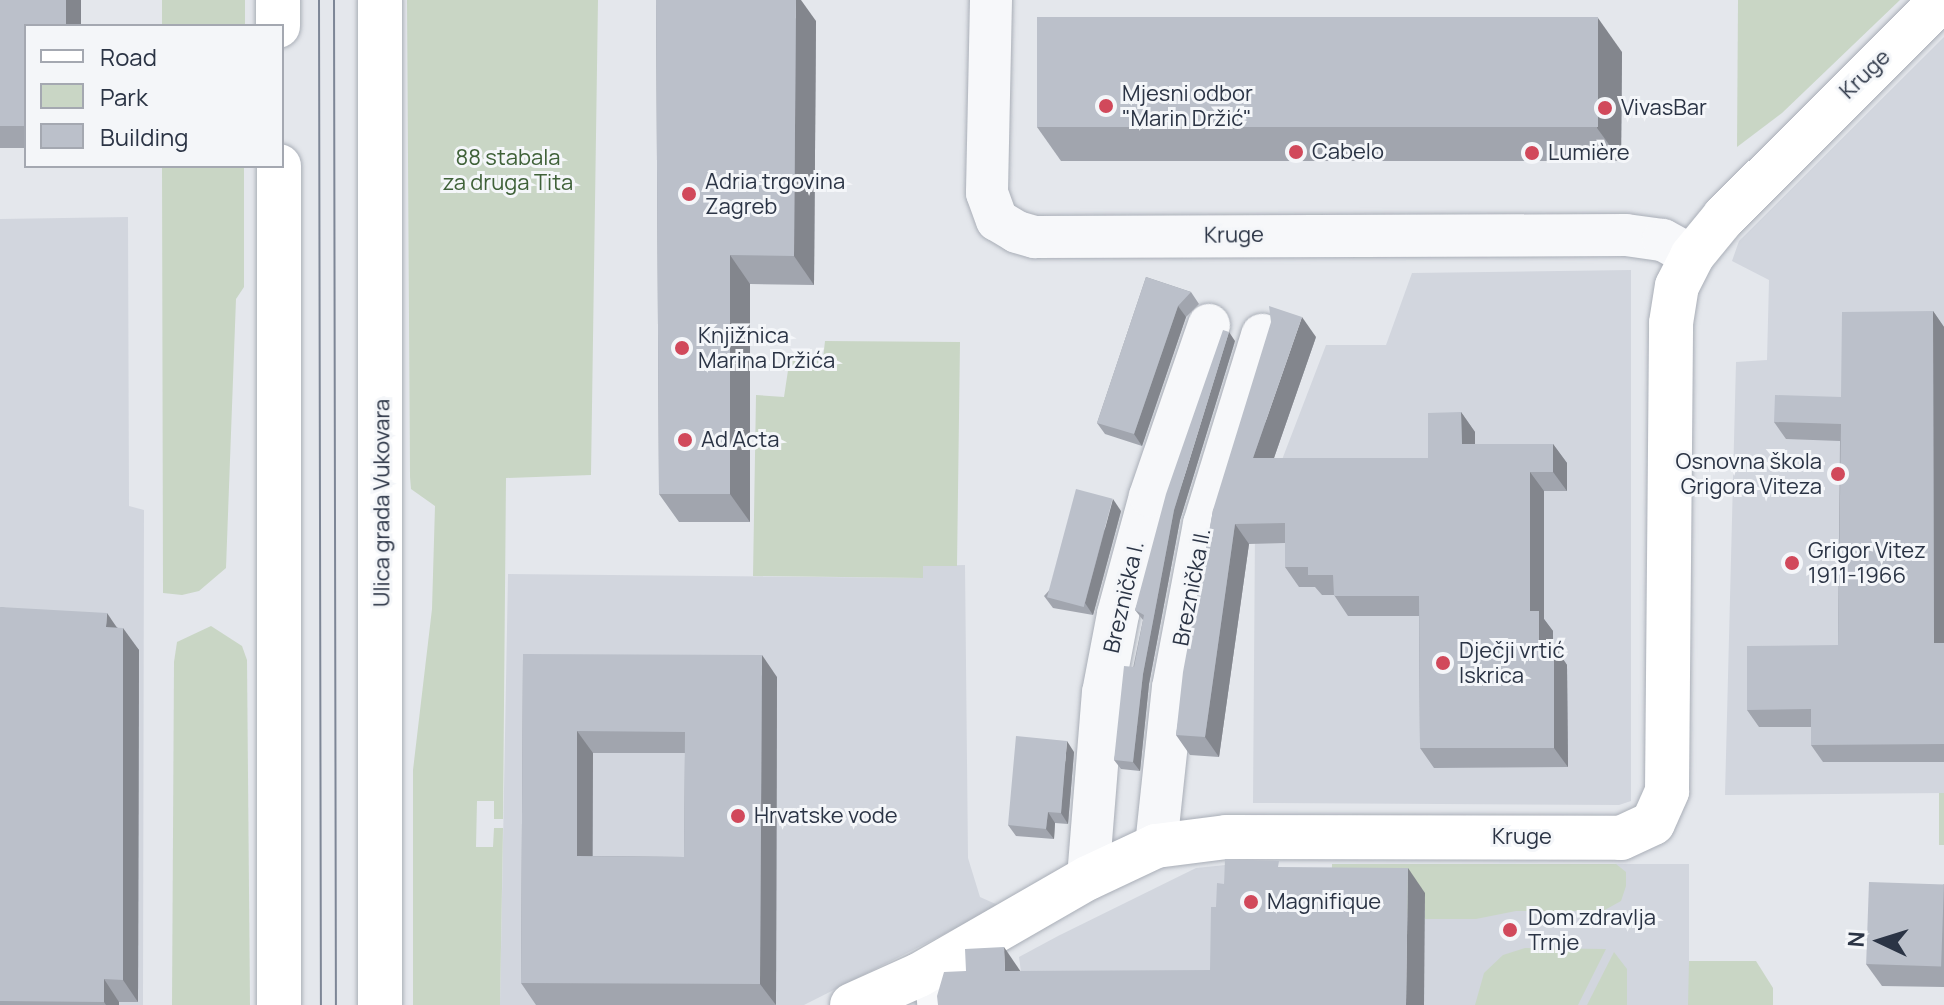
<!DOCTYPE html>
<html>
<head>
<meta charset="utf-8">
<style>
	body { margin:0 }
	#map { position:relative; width:1944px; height:1005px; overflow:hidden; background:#e4e7ec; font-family:Manrope,sans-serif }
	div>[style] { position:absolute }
	.built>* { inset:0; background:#d2d6de; transform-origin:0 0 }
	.green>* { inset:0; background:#c9d6c5; transform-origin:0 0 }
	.roads { filter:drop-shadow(0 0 2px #a9aeb7) drop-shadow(0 0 2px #a9aeb7) }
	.street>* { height:42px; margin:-21px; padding:0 21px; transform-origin:21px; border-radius:21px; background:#f7f8fa }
	.secondary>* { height:44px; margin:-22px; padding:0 22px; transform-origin:22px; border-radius:22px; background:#fff }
	.tram>* { height:2px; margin:-1px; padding:0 1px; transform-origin:1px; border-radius:1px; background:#7d8696 }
	.wall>* { inset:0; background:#a1a5ae }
	.shaded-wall>* { inset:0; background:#83868d; transform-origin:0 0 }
	.building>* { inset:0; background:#bbc0ca; transform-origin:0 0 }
	.dots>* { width:22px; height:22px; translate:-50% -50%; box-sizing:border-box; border:4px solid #f4f6f9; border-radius:50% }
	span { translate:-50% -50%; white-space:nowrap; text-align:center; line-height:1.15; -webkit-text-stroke:6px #f4f6f9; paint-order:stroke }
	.street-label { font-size:22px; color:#2b3445 }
	.poi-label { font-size:22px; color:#2b3445 }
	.left { translate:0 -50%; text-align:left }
	.right { translate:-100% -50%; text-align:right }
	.park-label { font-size:22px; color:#3f6138 }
	.legend { position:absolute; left:24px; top:24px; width:260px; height:144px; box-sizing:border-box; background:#f4f6f9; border:2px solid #a4a8b1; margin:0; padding:10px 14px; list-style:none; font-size:24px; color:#2b3445 }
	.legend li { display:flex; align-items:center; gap:16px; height:40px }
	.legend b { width:40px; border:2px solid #a4a8b1 }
	.north { position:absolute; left:1840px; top:901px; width:80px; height:80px; -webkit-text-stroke:6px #f4f6f9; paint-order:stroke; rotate:274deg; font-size:22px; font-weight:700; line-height:32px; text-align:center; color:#2b3445 }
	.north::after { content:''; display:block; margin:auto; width:28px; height:36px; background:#2b3445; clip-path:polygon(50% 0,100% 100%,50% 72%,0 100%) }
</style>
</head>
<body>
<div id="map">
	<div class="built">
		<i style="clip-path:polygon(1944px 37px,1944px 793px,1725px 795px,1736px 362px,1767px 360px,1769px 280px,1732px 261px,1739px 241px)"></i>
		<i style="clip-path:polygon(128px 217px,129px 506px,144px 510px,143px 1005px,0 1005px,0 219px)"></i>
		<i style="clip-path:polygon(1631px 270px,1631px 801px,1619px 805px,1253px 803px,1255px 530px,1326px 345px,1386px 345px,1412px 273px)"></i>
		<i style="clip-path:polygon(965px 565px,968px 858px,980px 897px,1000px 906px,804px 1005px,500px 1005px,508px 574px,922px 578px,922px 566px)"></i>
		<i style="left:1332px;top:864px;width:357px;height:141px"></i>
		<i style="clip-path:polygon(1225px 865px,1224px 987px,1021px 972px,1019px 957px,1058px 936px,1196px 868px)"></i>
	</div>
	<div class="green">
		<i style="left:162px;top:0;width:83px;height:26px"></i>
		<i style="clip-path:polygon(407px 0,598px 0,591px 475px,506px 478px,503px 819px,494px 819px,494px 801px,477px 801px,476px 847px,493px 847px,494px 828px,503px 828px,500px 1005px,413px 1005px,413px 770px,432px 609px,435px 506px,411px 489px,410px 477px)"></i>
		<i style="clip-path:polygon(1738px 0,1900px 0,1782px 113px,1737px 147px)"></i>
		<i style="clip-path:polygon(162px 166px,244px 166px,244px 287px,236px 299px,226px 568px,199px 591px,182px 595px,163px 593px)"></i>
		<i style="clip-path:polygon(825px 341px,960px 342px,957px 566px,923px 566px,923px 578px,753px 576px,756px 395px,784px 397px,790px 357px,823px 359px)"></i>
		<i style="clip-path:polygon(211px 626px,242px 646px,247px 660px,250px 1005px,172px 1005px,174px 662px,177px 642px)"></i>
		<i style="left:1939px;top:793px;width:5px;height:52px"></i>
		<i style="clip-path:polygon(1332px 864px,1616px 864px,1626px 872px,1626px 886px,1621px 901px,1603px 911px,1516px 911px,1476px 919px,1425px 919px,1425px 893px,1330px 1005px)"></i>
		<i style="clip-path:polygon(1525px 948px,1606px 949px,1578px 1005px,1475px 1005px,1484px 973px,1503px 955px)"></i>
		<i style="clip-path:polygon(1614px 952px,1627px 969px,1627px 1005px,1587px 1005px)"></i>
		<i style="clip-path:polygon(1689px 961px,1756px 961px,1773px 988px,1773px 1005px,1688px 1005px)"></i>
	</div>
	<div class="roads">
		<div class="street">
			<i style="left:991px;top:0;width:193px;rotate:91.2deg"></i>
			<i style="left:987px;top:193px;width:29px;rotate:70deg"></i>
			<i style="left:997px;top:220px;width:23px;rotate:31deg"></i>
			<i style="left:1017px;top:232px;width:19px;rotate:16deg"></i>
			<i style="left:1035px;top:237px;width:591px;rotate:-0.19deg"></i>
			<i style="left:1626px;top:235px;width:37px;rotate:8deg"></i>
			<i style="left:1663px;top:240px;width:33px;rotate:29deg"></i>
			<i style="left:1156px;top:846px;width:159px;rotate:-83.9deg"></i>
			<i style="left:1173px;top:688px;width:167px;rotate:-79.3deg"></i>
			<i style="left:1204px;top:524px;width:198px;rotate:-72.9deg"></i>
			<i style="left:1088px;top:878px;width:186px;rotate:-85.4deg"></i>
			<i style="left:1103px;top:693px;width:80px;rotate:-79.2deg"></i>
			<i style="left:1118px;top:614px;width:122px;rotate:-74.8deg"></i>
			<i style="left:1150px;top:496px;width:181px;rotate:-71deg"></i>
			<i style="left:935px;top:967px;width:38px;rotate:85deg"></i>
		</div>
		<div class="secondary">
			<i style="left:278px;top:0;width:26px;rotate:90deg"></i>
			<i style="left:279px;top:1005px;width:839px;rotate:-90deg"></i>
			<i style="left:380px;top:1005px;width:1005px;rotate:-90deg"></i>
			<i style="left:852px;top:1005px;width:73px;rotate:-24.1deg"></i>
			<i style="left:919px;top:975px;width:195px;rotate:-29.9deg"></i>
			<i style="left:1088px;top:878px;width:75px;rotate:-25.2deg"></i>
			<i style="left:1156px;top:846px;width:71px;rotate:-7.3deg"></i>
			<i style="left:1226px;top:837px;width:395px;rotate:0.1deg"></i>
			<i style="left:1621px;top:838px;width:35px;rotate:-25deg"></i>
			<i style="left:1653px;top:823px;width:35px;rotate:-66deg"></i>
			<i style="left:1667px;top:791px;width:468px;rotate:-89.5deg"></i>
			<i style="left:1671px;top:323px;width:37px;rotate:-81deg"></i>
			<i style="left:1677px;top:286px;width:34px;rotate:-63deg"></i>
			<i style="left:1692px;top:256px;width:50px;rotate:-50.6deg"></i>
			<i style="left:1724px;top:217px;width:308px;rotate:-44.9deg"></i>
		</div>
	</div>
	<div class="tram">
		<i style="left:319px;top:0;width:1005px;rotate:89.89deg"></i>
		<i style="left:334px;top:0;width:1005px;rotate:89.89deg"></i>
	</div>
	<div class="wall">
		<i style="clip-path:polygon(0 0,81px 0,81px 26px,26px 26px,26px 148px,0 148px)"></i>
		<i style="clip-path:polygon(656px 0,816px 21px,814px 285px,750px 284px,750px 522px,679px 522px,659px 494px)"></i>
		<i style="clip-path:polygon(1622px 52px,1621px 161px,1061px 161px,1037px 127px)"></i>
		<i style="clip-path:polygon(1146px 277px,1191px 292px,1199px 304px,1186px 317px,1142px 446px,1105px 434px,1097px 423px)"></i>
		<i style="clip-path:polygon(1933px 311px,1944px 327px,1944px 762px,1823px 762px,1811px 745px,1811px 727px,1759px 727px,1747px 710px,1838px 645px,1840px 441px,1786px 439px,1774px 422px,1841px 397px)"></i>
		<i style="clip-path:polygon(1316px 337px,1274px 458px,1428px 458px,1461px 412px,1475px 432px,1475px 444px,1553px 444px,1567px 463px,1567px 491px,1544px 491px,1544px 619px,1553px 631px,1553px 645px,1567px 665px,1568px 767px,1434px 768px,1420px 748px,1419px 616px,1348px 616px,1334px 595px,1322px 595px,1315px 587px,1299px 587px,1285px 567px,1285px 543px,1249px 544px,1219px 757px,1190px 755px,1176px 735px,1213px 510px)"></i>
		<i style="clip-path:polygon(1235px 341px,1180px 520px,1149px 684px,1140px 771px,1121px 769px,1114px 760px,1143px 620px,1135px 610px)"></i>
		<i style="clip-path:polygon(1121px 511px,1093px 615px,1053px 608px,1044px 596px)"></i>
		<i style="clip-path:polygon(0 607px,117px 627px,139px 650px,138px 1002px,119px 1002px,119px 1005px,0 1005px)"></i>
		<i style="clip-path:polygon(evenodd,523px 654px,777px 677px,776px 1005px,536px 1005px,521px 983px,523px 654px,593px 753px,685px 753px,684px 857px,593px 856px,593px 753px)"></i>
		<i style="clip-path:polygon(1074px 752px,1068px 824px,1055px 823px,1054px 839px,1016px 836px,1008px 825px)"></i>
		<i style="clip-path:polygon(1944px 884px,1944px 987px,1882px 986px,1866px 964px)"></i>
	</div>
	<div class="shaded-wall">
		<i style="left:66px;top:0;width:15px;height:26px"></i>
		<i style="clip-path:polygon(796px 0,801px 0,816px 21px,814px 285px,794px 256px)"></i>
		<i style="clip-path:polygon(1598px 18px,1622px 52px,1621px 161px,1597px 128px)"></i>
		<i style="clip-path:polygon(730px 255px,750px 284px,750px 522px,730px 494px)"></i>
		<i style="clip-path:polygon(1178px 306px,1186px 317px,1142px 446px,1134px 434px)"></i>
		<i style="clip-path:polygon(1933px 311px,1944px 327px,1944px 658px,1934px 643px)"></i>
		<i style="clip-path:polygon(1302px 317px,1316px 337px,1267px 478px,1253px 458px)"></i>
		<i style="clip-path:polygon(1229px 332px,1235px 341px,1180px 520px,1149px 684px,1140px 771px,1133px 762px,1143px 674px,1174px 510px)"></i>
		<i style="clip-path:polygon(1461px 412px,1475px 432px,1475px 464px,1462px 444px)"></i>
		<i style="clip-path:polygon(1553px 444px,1567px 463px,1567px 491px,1553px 472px)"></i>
		<i style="clip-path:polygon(1530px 472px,1544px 491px,1544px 619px,1553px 631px,1553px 664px,1539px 645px,1530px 611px)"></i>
		<i style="clip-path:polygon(1113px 499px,1121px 511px,1093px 615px,1085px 603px)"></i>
		<i style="clip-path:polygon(1235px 524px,1249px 544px,1219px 757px,1205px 737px)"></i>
		<i style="clip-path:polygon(107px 613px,122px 635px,106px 627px)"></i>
		<i style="clip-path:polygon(123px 628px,139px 650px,138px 1002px,123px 980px)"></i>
		<i style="clip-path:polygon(1554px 645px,1567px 665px,1568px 767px,1554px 748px)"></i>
		<i style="clip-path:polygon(762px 655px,777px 677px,776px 1005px,760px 984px)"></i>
		<i style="clip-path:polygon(577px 731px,593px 753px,592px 878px,577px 856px)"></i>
		<i style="clip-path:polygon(1067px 741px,1074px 752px,1068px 824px,1061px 813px)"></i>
		<i style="clip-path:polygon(1048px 812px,1055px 823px,1054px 839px,1046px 829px)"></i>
		<i style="clip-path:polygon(1408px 868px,1425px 893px,1424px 1005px,1406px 1005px)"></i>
		<i style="clip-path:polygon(1004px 947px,1021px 972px,1005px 971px)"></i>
		<i style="clip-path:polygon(104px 979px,119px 1002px,119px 1005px,106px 1005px,104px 1002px)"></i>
	</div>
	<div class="building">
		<i style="clip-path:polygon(0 0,66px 0,66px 26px,26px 26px,26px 126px,0 126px)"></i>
		<i style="clip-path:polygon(656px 0,796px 0,794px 256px,730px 255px,730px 494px,659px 494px)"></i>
		<i style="left:1037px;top:17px;width:561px;height:110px"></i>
		<i style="clip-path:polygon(1146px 277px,1191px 292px,1178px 306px,1134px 434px,1097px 423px)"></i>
		<i style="clip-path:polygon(1269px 306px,1302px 317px,1253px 458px,1428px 458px,1428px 413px,1461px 412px,1462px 444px,1553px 444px,1553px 472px,1530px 472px,1530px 611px,1539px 611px,1539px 645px,1554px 645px,1554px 748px,1420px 748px,1419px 596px,1334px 596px,1333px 575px,1308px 575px,1308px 567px,1285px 567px,1285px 523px,1235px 524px,1205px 737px,1176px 735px,1183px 672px,1213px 510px,1271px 322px)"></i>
		<i style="clip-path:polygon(1933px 311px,1934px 643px,1944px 643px,1944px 744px,1811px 745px,1811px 709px,1747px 710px,1747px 646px,1838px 645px,1841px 424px,1774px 422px,1775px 395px,1841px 397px,1842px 312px)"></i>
		<i style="clip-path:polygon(1223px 330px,1229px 332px,1174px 510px,1143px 674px,1133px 762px,1114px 760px,1124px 666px,1134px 667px,1144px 615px,1135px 610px,1166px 494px)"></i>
		<i style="left:1076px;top:489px;width:38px;height:112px;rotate:15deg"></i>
		<i style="clip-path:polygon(0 607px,107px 613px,106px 627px,123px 628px,123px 980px,104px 979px,104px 1002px,0 1001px)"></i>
		<i style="clip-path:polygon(evenodd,523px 654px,762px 655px,760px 984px,521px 983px,523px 654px,577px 731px,685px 732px,684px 857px,577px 856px,577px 731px)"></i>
		<i style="clip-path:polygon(1016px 736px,1067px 741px,1061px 813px,1048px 812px,1046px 829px,1008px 825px)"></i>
		<i style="clip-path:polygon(1225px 859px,1279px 861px,1278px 867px,1408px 868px,1406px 1005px,938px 1005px,937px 996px,944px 972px,966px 971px,965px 949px,1004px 947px,1005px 971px,1210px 970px,1211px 907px,1216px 907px,1217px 883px,1224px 884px)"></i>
		<i style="left:1869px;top:882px;width:75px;height:82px;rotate:2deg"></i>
	</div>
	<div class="dots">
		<i style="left:1106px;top:106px;background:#d1495b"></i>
		<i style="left:1605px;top:108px;background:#d1495b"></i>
		<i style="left:1296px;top:152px;background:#d1495b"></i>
		<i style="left:1532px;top:153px;background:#d1495b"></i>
		<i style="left:689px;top:194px;background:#d1495b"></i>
		<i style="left:682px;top:348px;background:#d1495b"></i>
		<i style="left:685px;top:440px;background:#d1495b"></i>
		<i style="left:1838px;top:474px;background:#d1495b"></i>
		<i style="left:1792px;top:563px;background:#d1495b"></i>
		<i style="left:1443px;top:663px;background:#d1495b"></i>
		<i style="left:738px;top:816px;background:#d1495b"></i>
		<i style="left:1251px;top:902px;background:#d1495b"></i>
		<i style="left:1510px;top:930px;background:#d1495b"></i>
	</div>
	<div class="street-label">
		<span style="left:1865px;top:74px;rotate:-44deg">Kruge</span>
		<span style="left:1234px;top:235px;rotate:-1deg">Kruge</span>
		<span style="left:382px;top:503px;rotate:-90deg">Ulica grada Vukovara</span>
		<span style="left:1192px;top:587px;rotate:-79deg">Breznička II.</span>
		<span style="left:1124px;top:597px;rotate:-77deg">Breznička I.</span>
		<span style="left:1522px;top:837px">Kruge</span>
	</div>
	<div class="poi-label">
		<span class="left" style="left:1122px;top:106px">Mjesni odbor<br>"Marin Držić"</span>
		<span class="left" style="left:1621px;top:108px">VivasBar</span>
		<span class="left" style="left:1312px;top:152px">Cabelo</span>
		<span class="left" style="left:1548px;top:153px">Lumière</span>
		<span class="left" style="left:705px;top:194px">Adria trgovina<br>Zagreb</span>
		<span class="left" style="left:698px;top:348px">Knjižnica<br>Marina Držića</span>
		<span class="left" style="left:701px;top:440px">Ad Acta</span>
		<span class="right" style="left:1822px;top:474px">Osnovna škola<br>Grigora Viteza</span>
		<span class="left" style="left:1808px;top:563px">Grigor Vitez<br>1911-1966</span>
		<span class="left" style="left:1459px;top:663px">Dječji vrtić<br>Iskrica</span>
		<span class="left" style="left:754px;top:816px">Hrvatske vode</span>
		<span class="left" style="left:1267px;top:902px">Magnifique</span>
		<span class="left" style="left:1528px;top:930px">Dom zdravlja<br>Trnje</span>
	</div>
	<div class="park-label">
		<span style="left:508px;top:170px">88 stabala<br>za druga Tita</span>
	</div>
	<ul class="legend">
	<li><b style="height:10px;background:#fff"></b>Road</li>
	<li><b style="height:22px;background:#c9d6c5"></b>Park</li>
	<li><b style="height:22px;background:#bbc0ca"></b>Building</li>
	</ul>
	<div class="north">N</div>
</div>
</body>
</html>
